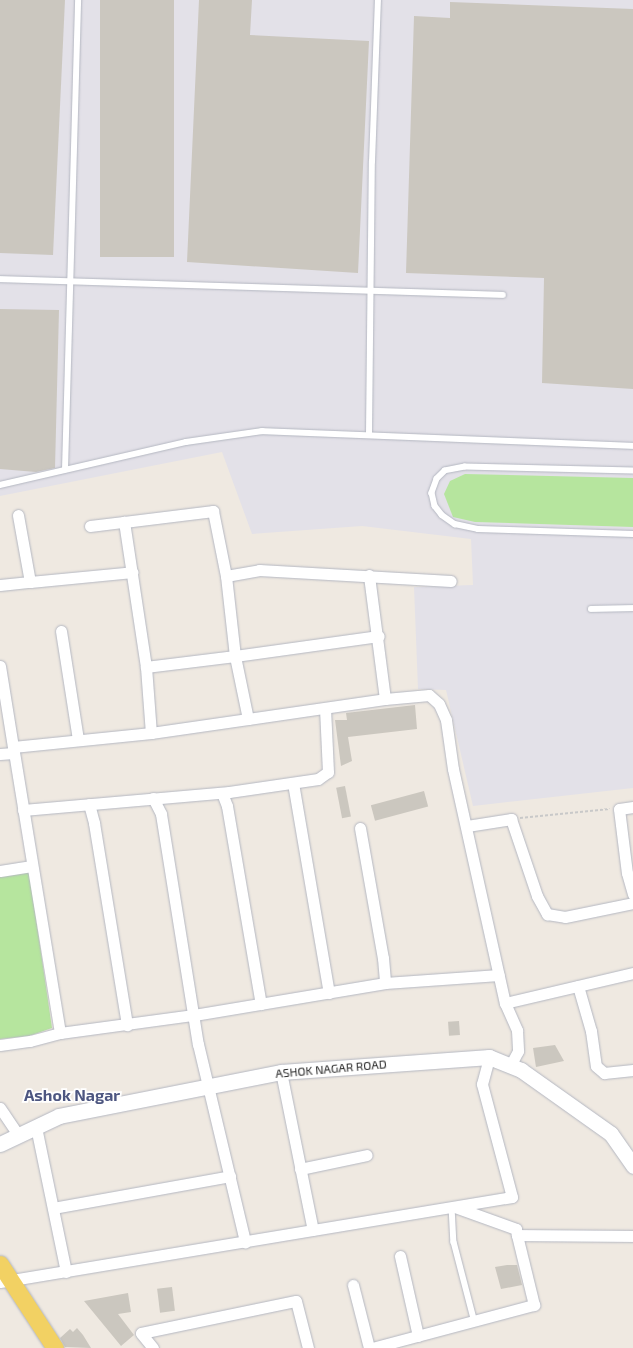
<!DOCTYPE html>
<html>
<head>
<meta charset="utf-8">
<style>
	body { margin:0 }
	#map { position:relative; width:633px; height:1348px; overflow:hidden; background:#efe9e1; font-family:"Exo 2",sans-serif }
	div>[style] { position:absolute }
	.industrial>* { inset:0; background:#e3e1e8 }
	.green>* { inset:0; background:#b6e59e }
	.building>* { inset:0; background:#cbc7bf; transform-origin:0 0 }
	.path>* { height:2px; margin-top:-1px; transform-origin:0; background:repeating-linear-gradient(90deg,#c9c9c9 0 3px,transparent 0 5px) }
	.roads { filter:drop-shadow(0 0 1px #b4b7c1) drop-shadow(0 0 1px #b4b7c1) }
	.lane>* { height:5.5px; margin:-2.75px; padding:0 2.75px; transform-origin:2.75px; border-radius:2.75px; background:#fff }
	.street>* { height:11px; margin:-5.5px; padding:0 5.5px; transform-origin:5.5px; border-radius:5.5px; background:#fff }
	.secondary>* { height:15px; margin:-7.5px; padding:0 7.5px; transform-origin:7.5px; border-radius:7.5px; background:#fff }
	.primary>* { height:17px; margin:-8.5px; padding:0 8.5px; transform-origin:8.5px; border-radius:8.5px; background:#f2d163 }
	span { translate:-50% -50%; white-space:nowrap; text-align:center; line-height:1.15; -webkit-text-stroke:3.5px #fff; paint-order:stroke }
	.street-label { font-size:12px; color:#2e2e2e }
	.district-label { font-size:16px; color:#4d5680; font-weight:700 }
</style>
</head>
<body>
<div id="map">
	<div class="industrial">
		<i style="clip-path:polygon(0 0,633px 0,633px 788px,473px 806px,446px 690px,418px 689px,414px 587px,473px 585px,471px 539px,362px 526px,252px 534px,222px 452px,0 496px)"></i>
	</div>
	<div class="green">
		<i style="clip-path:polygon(465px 474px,633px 478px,633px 527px,475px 522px,453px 517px,444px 494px,450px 481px)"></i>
		<i style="clip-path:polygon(29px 870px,52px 1028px,29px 1036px,0 1039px,0 875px)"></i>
	</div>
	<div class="building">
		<i style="clip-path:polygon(0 0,65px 0,53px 255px,0 253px)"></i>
		<i style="left:100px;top:0;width:74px;height:257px"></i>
		<i style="clip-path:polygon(199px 0,252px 0,250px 35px,369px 41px,358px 273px,187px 262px)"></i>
		<i style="clip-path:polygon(450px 2px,633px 9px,633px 389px,542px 383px,544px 278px,406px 273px,414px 16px,450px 18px)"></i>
		<i style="clip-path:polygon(0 309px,59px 310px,55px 468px,36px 472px,0 469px)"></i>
		<i style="clip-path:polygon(415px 705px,417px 729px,348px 737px,352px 761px,341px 766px,335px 720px,347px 720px,346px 713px)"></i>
		<i style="left:345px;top:786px;width:31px;height:9px;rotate:79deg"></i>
		<i style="left:424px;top:791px;width:16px;height:55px;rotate:75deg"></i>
		<i style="left:459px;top:1021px;width:14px;height:11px;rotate:86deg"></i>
		<i style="clip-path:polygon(555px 1045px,564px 1061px,536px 1067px,533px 1048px)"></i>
		<i style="clip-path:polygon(507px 1265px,517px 1265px,522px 1285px,501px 1289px,495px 1267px)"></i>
		<i style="left:172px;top:1287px;width:24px;height:15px;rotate:83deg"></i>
		<i style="clip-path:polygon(128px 1293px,131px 1312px,118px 1314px,134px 1335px,121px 1346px,84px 1301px)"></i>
		<i style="clip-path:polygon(77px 1328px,83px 1335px,91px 1348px,65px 1347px,60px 1338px,70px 1329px,73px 1332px)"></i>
	</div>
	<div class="path">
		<i style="left:520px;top:818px;width:90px;rotate:-5.7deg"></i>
	</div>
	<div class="roads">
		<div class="lane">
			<i style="left:0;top:279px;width:503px;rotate:1.82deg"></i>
			<i style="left:369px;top:434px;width:272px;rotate:-89.4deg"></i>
			<i style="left:372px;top:162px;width:162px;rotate:-87.9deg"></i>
			<i style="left:65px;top:470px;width:470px;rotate:-88.4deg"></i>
			<i style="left:633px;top:471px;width:168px;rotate:-178.6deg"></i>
			<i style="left:465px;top:467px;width:20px;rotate:169deg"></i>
			<i style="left:445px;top:471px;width:11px;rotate:135deg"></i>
			<i style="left:437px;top:479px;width:15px;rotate:110deg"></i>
			<i style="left:432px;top:493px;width:13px;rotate:77deg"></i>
			<i style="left:435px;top:506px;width:11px;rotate:52deg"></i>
			<i style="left:442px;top:515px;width:16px;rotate:35deg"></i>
			<i style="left:455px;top:524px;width:24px;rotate:12deg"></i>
			<i style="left:478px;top:529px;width:155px;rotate:1.8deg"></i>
			<i style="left:0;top:485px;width:191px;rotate:-13deg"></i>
			<i style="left:186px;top:442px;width:77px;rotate:-8.2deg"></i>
			<i style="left:262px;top:431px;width:371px;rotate:2.3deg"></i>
			<i style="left:591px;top:609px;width:42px;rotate:-1.4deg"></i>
			<i style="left:452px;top:1207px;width:35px;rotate:87deg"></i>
			<i style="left:454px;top:1242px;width:80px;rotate:75.4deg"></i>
		</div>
		<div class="street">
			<i style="left:90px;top:526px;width:34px;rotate:-7deg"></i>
			<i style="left:124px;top:522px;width:90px;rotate:-7deg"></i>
			<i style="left:213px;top:511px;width:66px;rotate:78.7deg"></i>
			<i style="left:226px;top:576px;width:81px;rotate:83.6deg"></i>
			<i style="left:235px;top:656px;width:90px;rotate:173deg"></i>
			<i style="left:146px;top:667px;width:147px;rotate:-98.6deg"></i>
			<i style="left:226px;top:576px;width:34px;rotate:-10deg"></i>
			<i style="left:259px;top:570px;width:192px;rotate:3.3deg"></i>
			<i style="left:30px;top:582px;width:103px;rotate:-5.5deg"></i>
			<i style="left:0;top:585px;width:30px;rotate:-6deg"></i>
			<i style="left:30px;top:582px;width:68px;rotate:-100.2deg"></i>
			<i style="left:61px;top:631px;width:110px;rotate:81.1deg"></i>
			<i style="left:0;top:666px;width:82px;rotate:80.9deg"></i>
			<i style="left:13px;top:747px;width:139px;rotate:-5.8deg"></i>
			<i style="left:151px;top:733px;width:98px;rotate:-8.2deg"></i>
			<i style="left:248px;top:719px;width:64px;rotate:-101.7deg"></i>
			<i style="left:235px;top:656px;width:145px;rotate:-7.9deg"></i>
			<i style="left:146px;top:667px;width:66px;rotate:85.7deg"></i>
			<i style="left:385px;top:699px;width:44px;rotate:-5.2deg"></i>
			<i style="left:429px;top:695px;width:13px;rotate:42deg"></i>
			<i style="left:439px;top:704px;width:17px;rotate:66deg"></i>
			<i style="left:446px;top:720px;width:49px;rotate:81.9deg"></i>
			<i style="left:453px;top:769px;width:240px;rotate:77.5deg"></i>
			<i style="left:505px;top:1003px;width:30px;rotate:66deg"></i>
			<i style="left:517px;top:1030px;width:21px;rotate:87deg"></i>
			<i style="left:518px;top:1051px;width:17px;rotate:118deg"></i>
			<i style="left:248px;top:719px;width:138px;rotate:-8.3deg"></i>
			<i style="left:385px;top:699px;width:125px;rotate:-97.4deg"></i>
			<i style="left:0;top:754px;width:13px;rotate:-4deg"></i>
			<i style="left:293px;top:783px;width:213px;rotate:80.3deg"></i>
			<i style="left:222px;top:793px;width:14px;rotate:69deg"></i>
			<i style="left:227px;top:806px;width:201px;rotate:80.3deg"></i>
			<i style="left:153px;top:798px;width:18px;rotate:63deg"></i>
			<i style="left:161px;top:814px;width:233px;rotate:80.9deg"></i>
			<i style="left:198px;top:1044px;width:204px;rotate:76.6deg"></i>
			<i style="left:89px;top:804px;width:20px;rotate:75deg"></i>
			<i style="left:94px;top:823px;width:205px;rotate:80.7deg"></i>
			<i style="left:633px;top:807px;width:14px;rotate:172deg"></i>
			<i style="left:619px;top:809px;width:64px;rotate:82.9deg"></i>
			<i style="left:627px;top:873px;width:22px;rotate:74deg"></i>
			<i style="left:23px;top:810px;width:207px;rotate:-5deg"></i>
			<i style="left:229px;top:792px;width:90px;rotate:-8.3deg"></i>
			<i style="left:318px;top:779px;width:12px;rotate:-35deg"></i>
			<i style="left:328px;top:772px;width:63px;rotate:-92.7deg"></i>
			<i style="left:467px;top:826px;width:45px;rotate:-9deg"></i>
			<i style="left:511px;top:819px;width:81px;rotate:71.3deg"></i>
			<i style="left:537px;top:896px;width:21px;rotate:61deg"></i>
			<i style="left:547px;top:914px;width:18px;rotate:9deg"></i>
			<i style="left:565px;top:917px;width:69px;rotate:-11.6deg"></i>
			<i style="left:360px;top:828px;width:132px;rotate:80deg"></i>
			<i style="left:383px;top:958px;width:25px;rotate:85deg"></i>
			<i style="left:0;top:871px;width:32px;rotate:-9deg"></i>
			<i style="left:578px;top:986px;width:47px;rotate:73.9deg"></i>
			<i style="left:591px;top:1031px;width:35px;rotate:82deg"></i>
			<i style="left:596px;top:1066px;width:11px;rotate:41deg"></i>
			<i style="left:604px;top:1073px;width:29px;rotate:-6deg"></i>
			<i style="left:505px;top:1003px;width:131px;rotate:-13.2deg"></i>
			<i style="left:60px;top:1033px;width:135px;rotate:-7.7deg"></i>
			<i style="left:194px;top:1015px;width:194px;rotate:-9.5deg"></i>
			<i style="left:385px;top:983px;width:114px;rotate:-4deg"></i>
			<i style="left:0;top:1045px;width:30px;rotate:-8deg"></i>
			<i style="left:30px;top:1041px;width:31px;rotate:-15deg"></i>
			<i style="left:60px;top:1033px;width:290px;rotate:-99.3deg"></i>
			<i style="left:281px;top:1072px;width:161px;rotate:78.6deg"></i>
			<i style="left:0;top:1108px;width:32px;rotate:56deg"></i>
			<i style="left:36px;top:1127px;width:148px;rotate:78.3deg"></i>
			<i style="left:300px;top:1169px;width:68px;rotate:-11.8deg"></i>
			<i style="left:455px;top:1207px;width:65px;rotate:19.8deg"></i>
			<i style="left:516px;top:1229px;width:6px;rotate:81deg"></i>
			<i style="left:517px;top:1235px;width:116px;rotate:0.5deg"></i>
			<i style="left:53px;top:1208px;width:180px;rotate:-10.2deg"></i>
			<i style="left:400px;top:1256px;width:82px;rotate:77.3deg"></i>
			<i style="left:0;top:1282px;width:519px;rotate:-9.43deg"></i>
			<i style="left:512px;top:1197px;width:117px;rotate:-104.9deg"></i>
			<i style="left:482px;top:1084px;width:28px;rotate:-75deg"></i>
			<i style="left:353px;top:1285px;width:65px;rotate:75.7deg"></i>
			<i style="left:153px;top:1348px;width:19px;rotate:-129deg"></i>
			<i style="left:141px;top:1333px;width:158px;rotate:-11.7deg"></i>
			<i style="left:296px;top:1301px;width:49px;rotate:75.7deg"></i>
			<i style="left:372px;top:1348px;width:168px;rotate:-14.9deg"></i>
			<i style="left:534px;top:1305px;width:72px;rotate:-103.7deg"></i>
		</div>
		<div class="secondary">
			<i style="left:0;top:1144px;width:65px;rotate:-25.4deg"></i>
			<i style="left:59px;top:1116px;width:226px;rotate:-11.2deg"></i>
			<i style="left:281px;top:1072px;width:209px;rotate:-4.1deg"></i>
			<i style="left:489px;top:1057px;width:35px;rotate:22deg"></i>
			<i style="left:521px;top:1070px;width:110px;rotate:35.4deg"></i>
			<i style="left:611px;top:1134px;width:39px;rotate:55deg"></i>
		</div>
		<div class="primary">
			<i style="left:0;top:1264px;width:100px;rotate:56.8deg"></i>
		</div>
	</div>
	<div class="street-label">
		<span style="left:331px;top:1069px;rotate:-5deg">ASHOK NAGAR ROAD</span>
	</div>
	<div class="district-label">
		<span style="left:72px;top:1095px">Ashok Nagar</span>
	</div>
</div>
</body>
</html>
